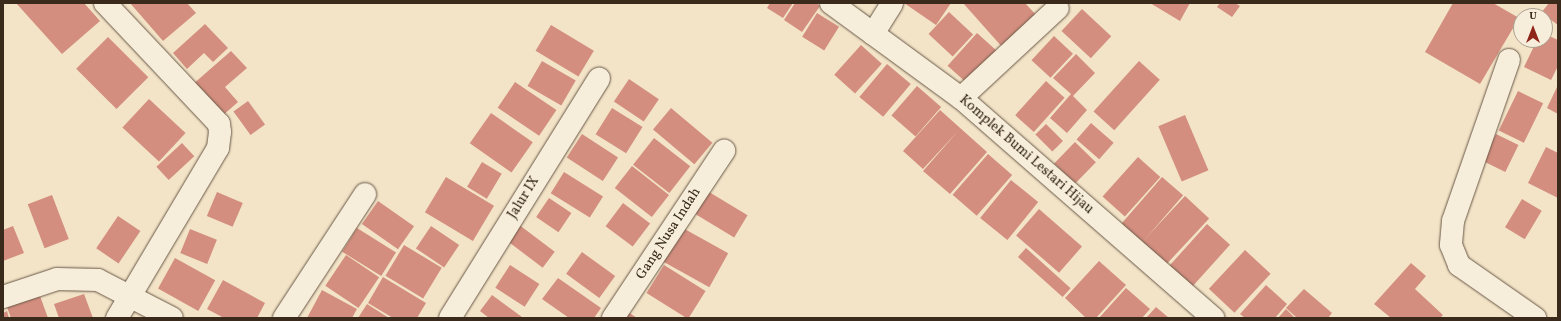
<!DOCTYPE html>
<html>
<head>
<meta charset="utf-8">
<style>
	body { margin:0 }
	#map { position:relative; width:1561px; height:321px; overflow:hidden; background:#f3e4c8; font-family:Vollkorn,serif }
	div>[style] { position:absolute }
	.building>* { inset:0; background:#d38e7f; transform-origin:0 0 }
	.roads { filter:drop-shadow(0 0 1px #685846) drop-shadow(0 0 1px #685846) }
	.street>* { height:22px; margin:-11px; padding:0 11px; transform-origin:11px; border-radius:11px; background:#f7eddb }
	span { translate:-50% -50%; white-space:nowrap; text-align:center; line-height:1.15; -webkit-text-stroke:3px #f7eddb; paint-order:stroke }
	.street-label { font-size:14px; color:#392a1b }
	.frame { position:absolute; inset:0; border:4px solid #392a1b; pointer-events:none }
	.north { position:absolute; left:1513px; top:8px; width:40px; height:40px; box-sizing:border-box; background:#f7eddb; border:1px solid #ab9f8e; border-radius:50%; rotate:0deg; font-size:11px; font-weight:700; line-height:16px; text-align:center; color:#392a1b }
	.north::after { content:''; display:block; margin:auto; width:14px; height:18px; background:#8f2418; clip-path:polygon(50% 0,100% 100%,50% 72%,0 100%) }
</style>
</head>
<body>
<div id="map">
	<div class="building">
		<i style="clip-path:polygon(16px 3px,84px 3px,100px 21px,62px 54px)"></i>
		<i style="clip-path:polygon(130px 3px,187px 3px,196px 13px,163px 41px)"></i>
		<i style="clip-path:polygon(770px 3px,793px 3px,783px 18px,767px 8px)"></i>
		<i style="clip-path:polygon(795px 3px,816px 3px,820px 6px,802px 32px,784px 20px)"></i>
		<i style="clip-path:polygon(904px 3px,951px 3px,936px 25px)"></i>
		<i style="clip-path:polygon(963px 3px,1025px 3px,1037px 16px,1003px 48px)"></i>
		<i style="clip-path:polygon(1150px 3px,1190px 3px,1180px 21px)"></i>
		<i style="clip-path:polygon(1220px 3px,1235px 3px,1240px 6px,1232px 17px,1217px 7px)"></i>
		<i style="clip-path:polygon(1453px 3px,1493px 3px,1519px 18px,1480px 84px,1425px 52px)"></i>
		<i style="clip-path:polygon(1549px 3px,1558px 3px,1558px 25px,1541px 13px)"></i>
		<i style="left:1082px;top:9px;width:40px;height:30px;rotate:43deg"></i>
		<i style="left:949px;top:12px;width:33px;height:30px;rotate:43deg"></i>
		<i style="left:817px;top:13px;width:26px;height:28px;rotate:32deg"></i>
		<i style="clip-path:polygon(205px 24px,228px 48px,213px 62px,204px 53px,187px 69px,173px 53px)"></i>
		<i style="left:551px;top:25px;width:50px;height:30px;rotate:31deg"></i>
		<i style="left:977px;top:33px;width:31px;height:44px;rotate:42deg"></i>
		<i style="clip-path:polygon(1545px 34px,1558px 40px,1558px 66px,1551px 80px,1524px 67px,1537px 40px,1545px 40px)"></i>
		<i style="left:1054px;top:36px;width:26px;height:33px;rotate:43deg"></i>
		<i style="left:108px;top:37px;width:57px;height:45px;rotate:45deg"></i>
		<i style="left:861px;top:45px;width:28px;height:40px;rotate:42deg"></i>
		<i style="clip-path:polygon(231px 51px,247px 68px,225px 87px,238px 102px,221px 117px,192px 85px)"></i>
		<i style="clip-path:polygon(1076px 54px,1095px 73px,1073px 96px,1087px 110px,1067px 133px,1050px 118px,1071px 94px,1053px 78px)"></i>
		<i style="left:542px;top:61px;width:39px;height:29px;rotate:30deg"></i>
		<i style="left:1139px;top:61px;width:28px;height:68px;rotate:42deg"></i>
		<i style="left:887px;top:64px;width:31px;height:43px;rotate:40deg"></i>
		<i style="left:629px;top:79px;width:36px;height:27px;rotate:34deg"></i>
		<i style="left:1046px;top:81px;width:25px;height:46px;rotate:42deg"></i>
		<i style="left:515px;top:82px;width:50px;height:31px;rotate:34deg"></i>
		<i style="clip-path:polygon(1558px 85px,1558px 114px,1547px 108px)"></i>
		<i style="left:917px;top:86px;width:32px;height:39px;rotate:41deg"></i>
		<i style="left:1518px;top:91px;width:28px;height:44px;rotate:26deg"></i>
		<i style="left:149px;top:99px;width:50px;height:39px;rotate:43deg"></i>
		<i style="left:248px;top:101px;width:29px;height:18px;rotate:54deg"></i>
		<i style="left:612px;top:108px;width:36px;height:31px;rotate:32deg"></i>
		<i style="left:671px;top:108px;width:54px;height:28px;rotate:40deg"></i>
		<i style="clip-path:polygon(940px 110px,987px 152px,950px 194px,923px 171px,959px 130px,923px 169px,903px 151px)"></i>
		<i style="left:491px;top:113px;width:51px;height:37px;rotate:35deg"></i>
		<i style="left:1185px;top:115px;width:60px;height:29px;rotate:67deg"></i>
		<i style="left:1091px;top:123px;width:30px;height:22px;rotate:41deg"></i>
		<i style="left:1046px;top:124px;width:24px;height:15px;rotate:45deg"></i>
		<i style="left:582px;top:134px;width:43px;height:28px;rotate:33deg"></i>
		<i style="left:1496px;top:134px;width:25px;height:30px;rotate:26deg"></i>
		<i style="left:654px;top:138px;width:46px;height:34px;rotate:38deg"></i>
		<i style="left:1075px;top:142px;width:29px;height:30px;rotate:44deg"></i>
		<i style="left:182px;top:143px;width:18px;height:35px;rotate:47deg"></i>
		<i style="clip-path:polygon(1546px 147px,1558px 153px,1558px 198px,1528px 183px)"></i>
		<i style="left:988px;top:154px;width:32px;height:54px;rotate:41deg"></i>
		<i style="left:1138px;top:157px;width:30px;height:53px;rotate:42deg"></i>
		<i style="left:482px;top:162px;width:23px;height:29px;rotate:31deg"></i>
		<i style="left:632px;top:166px;width:47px;height:28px;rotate:38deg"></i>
		<i style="left:564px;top:172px;width:46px;height:25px;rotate:32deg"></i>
		<i style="left:446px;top:177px;width:56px;height:41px;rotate:31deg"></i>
		<i style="left:1162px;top:177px;width:28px;height:65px;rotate:41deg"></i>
		<i style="left:1011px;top:180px;width:35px;height:49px;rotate:39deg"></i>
		<i style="left:217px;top:192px;width:28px;height:26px;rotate:23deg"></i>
		<i style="left:709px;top:192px;width:45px;height:26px;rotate:31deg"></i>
		<i style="left:52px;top:195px;width:47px;height:26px;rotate:69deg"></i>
		<i style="left:1185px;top:196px;width:33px;height:68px;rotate:43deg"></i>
		<i style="left:549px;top:198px;width:27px;height:23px;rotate:34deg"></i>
		<i style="left:1522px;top:199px;width:23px;height:33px;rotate:31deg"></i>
		<i style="left:378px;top:201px;width:44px;height:28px;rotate:35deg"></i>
		<i style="left:623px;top:203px;width:34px;height:29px;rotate:37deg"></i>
		<i style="left:1039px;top:209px;width:57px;height:35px;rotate:41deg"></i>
		<i style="left:118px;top:216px;width:27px;height:39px;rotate:34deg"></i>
		<i style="left:518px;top:224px;width:46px;height:20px;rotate:37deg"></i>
		<i style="left:1207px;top:224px;width:31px;height:63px;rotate:42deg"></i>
		<i style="clip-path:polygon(13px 226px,24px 253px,3px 261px,3px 230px)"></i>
		<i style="left:431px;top:226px;width:34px;height:27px;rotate:34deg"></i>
		<i style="left:681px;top:227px;width:54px;height:39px;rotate:29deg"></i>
		<i style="left:357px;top:228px;width:46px;height:28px;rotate:32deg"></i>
		<i style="left:190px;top:229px;width:29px;height:26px;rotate:22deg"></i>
		<i style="left:404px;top:245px;width:44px;height:36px;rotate:31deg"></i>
		<i style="left:1026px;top:248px;width:60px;height:12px;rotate:42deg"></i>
		<i style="left:1245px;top:250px;width:35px;height:53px;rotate:43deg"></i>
		<i style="left:582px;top:252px;width:41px;height:27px;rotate:36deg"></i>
		<i style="left:346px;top:255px;width:40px;height:37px;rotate:34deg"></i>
		<i style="left:175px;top:258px;width:46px;height:35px;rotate:29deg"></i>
		<i style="clip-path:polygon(1099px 261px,1126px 285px,1096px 318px,1086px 318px,1065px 298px)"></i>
		<i style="clip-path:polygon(1411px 263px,1426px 276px,1415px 289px,1443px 315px,1440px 318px,1391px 318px,1374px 304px)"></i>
		<i style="left:510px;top:265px;width:35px;height:27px;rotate:33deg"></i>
		<i style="left:664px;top:265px;width:49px;height:33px;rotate:32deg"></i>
		<i style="clip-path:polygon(383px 277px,426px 303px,417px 318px,393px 318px,368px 303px)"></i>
		<i style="clip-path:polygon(558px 278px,601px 308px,594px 318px,569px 318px,542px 299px)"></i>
		<i style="clip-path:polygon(223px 280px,265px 303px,257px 318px,224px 318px,207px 309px)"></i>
		<i style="clip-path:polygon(1266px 285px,1287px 304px,1275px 318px,1245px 318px,1240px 314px)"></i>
		<i style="clip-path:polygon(1126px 288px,1150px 309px,1142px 318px,1099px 318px)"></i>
		<i style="clip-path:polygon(1304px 289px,1332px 313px,1328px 318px,1297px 318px,1286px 308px)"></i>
		<i style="clip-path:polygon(322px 290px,357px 309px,352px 318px,307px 318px)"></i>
		<i style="clip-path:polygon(84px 294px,93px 318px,59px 318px,54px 304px)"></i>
		<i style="clip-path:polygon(492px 295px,522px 317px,521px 318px,489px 318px,480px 311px)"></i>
		<i style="clip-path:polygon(40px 296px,48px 318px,11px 318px,7px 307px)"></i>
		<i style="clip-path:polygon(367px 304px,389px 318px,358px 318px)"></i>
		<i style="clip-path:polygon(1156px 307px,1169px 318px,1146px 318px)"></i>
		<i style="clip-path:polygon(1286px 309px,1295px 318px,1278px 318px)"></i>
		<i style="clip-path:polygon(7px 311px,9px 318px,3px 318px,3px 313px)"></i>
		<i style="clip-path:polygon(628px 312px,637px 318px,624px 318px)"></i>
	</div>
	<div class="roads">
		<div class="street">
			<i style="left:105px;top:3px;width:166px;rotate:46.7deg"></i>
			<i style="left:219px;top:124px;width:8px;rotate:83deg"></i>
			<i style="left:220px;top:132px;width:16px;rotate:97deg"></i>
			<i style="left:218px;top:148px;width:198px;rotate:120.7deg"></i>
			<i style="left:831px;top:3px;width:161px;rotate:36.2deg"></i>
			<i style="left:961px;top:98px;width:335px;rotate:41.1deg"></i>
			<i style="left:873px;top:34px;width:36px;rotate:-58deg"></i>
			<i style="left:1509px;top:60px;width:170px;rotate:109.2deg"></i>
			<i style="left:1453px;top:221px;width:24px;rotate:95deg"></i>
			<i style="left:1451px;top:245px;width:22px;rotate:68deg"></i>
			<i style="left:1459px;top:265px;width:93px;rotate:34.9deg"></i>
			<i style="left:961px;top:98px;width:132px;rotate:-42.9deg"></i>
			<i style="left:3px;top:297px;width:57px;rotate:-18.4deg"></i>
			<i style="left:57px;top:279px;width:41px;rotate:1.4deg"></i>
			<i style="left:98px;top:280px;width:83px;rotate:27.2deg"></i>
			<i style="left:284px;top:318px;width:148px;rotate:-56.8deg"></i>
			<i style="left:450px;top:318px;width:282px;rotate:-58.1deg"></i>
			<i style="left:613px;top:318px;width:201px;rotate:-56.4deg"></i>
		</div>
	</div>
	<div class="street-label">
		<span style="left:1026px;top:155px;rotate:41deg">Komplek Bumi Lestari Hijau</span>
		<span style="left:524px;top:198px;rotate:-58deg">Jalur IX</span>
		<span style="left:669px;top:234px;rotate:-57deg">Gang Nusa Indah</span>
	</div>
	<div class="frame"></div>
	<div class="north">U</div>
</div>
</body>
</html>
